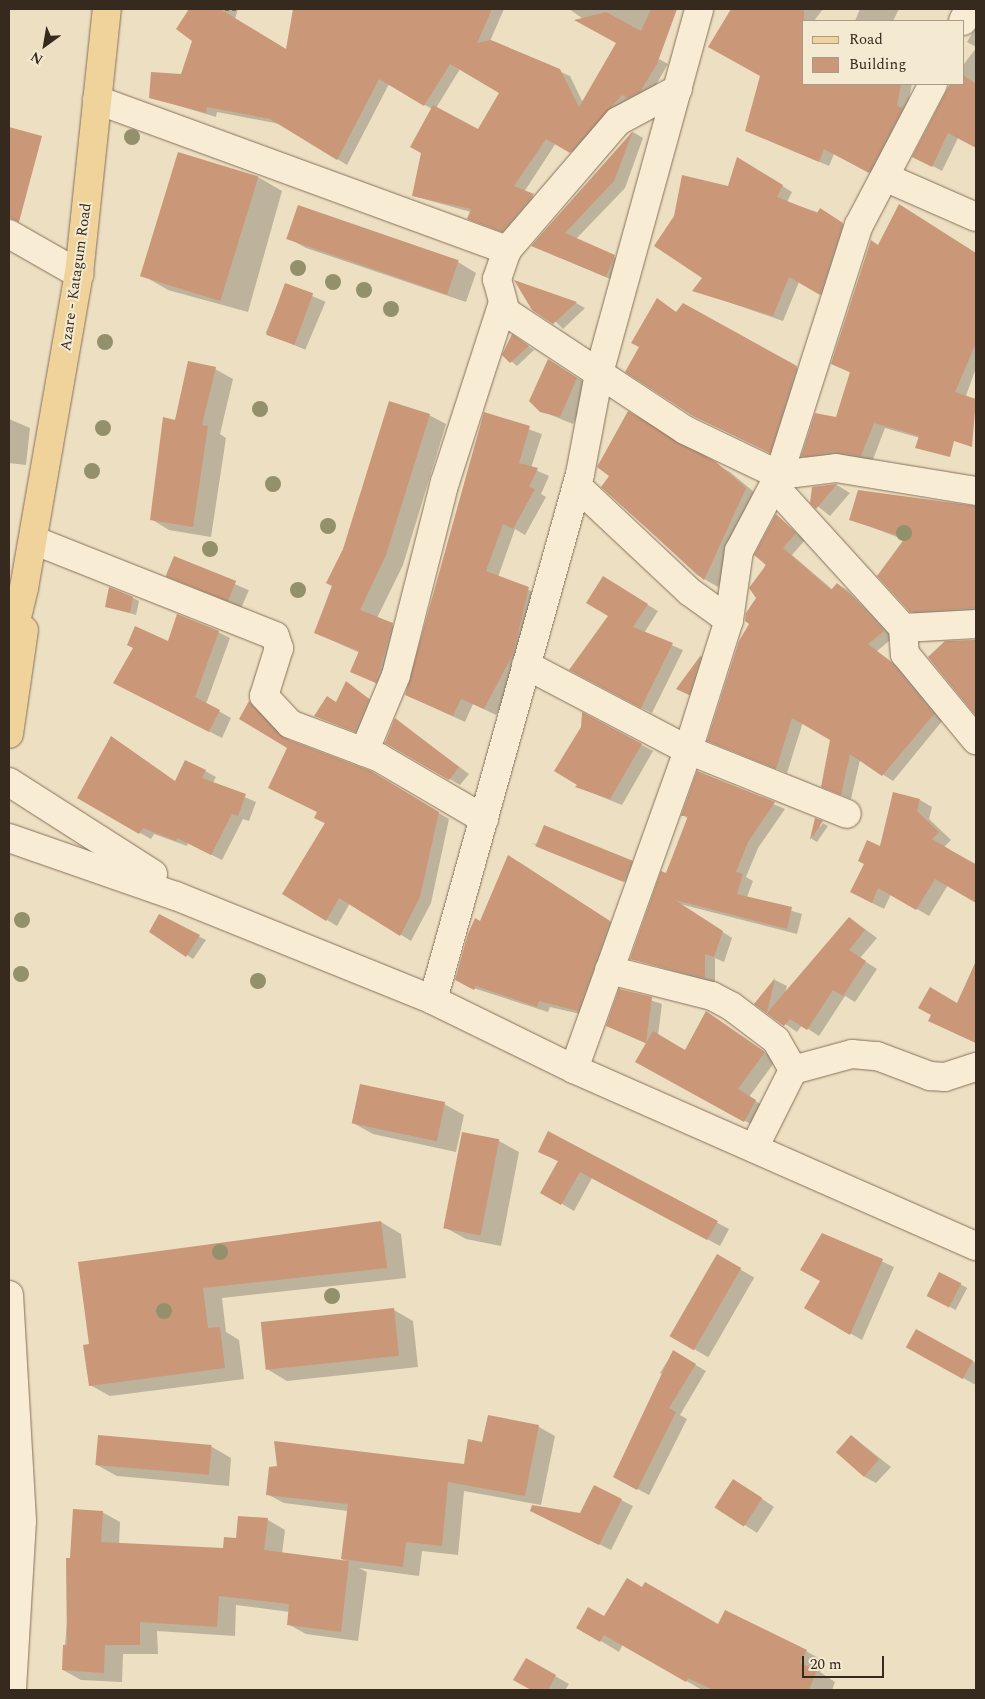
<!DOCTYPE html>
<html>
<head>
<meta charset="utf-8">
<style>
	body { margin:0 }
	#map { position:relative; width:985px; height:1699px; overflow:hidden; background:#eddfc2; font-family:Spectral,serif }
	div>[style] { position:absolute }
	.shadow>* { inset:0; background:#0003; transform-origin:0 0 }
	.building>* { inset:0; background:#ca9879; transform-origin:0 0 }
	.path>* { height:3px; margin-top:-1.5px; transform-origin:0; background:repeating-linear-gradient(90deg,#86705a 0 4px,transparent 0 6.5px) }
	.roads { filter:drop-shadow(0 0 1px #86705a) drop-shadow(0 0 1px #86705a) }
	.minor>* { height:28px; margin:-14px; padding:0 14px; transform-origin:14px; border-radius:14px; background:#f8ecd5 }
	.major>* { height:28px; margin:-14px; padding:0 14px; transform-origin:14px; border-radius:14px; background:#efd39a }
	.trees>* { width:16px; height:16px; margin:-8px; border-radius:50%; background:#92916c }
	span { translate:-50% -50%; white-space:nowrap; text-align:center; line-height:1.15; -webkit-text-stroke:4px #f4e9d1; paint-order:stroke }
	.street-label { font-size:15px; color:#36291e }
	.frame { position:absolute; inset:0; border:10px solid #36291e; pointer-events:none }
	.legend { position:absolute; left:802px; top:20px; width:162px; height:65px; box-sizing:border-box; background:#f4e9d1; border:1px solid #a89c89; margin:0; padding:6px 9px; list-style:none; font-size:15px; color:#36291e }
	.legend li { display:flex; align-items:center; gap:10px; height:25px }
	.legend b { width:25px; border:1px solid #a89c89 }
	.north { position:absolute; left:20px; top:20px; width:50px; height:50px; -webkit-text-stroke:4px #f4e9d1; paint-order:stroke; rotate:212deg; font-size:14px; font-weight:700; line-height:20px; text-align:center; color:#36291e }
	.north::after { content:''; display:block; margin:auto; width:18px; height:22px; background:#36291e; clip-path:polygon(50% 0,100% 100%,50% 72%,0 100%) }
	.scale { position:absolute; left:802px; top:1656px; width:82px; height:22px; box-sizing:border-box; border:2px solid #36291e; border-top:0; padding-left:6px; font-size:15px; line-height:18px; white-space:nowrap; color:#36291e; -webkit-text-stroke:4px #f4e9d1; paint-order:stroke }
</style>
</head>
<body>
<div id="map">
	<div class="shadow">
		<i style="clip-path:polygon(evenodd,191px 9px,238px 9px,235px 19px,287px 50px,294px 9px,504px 9px,490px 41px,570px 76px,583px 103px,618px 43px,569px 9px,668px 9px,650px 54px,668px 64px,649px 97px,581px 157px,556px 143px,524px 192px,543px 201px,512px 236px,468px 218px,471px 212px,413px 196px,432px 109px,389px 84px,347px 165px,280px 124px,217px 112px,216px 117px,150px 97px,182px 76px,194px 40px,177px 29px,191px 9px,460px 69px,501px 93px,478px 130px,436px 108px,460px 69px)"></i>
		<i style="clip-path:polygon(732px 9px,823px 9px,814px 21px,804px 21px,804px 84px,912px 84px,906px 112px,879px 177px,834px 154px,829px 166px,747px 130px,761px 76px,710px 46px)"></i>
		<i style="clip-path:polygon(860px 9px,899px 9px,893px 21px,855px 21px)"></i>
		<i style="clip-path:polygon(976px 27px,976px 47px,967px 42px)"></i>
		<i style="clip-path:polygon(976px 48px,976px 147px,958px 138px,942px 171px,914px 156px,952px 84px,964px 84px,964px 64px)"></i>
		<i style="clip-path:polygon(633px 132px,643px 138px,625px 188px,576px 239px,626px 263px,617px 282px,533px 246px)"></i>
		<i style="clip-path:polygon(747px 164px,792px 192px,787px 202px,829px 216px,848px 227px,830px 300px,799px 282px,783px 321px,694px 290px,703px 277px,729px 187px)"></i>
		<i style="clip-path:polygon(258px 177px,282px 191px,248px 312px,168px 290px,144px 276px)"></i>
		<i style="clip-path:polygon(910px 212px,976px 254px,976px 368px,948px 446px,885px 428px,872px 462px,813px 462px,803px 456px,836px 419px,851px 373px,832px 364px,879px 246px)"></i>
		<i style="clip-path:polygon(288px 238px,458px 262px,476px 273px,466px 302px,306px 248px)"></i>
		<i style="clip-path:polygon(516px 282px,576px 303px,585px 308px,563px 329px)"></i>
		<i style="left:286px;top:285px;width:43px;height:52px;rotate:23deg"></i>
		<i style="clip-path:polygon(683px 305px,809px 375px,782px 459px,693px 415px,669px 307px,677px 313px)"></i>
		<i style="clip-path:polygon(518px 340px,534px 350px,517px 366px,504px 355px)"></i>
		<i style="clip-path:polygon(549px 360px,590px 386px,573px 424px,541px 411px)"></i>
		<i style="clip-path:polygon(215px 369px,233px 379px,220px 434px,226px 438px,211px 537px,169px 530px,151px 519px,176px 421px)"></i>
		<i style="clip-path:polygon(628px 413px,730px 472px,760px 497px,718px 587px,697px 575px,603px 487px,611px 475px)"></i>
		<i style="clip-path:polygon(485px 414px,542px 434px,531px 468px,549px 476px,541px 494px,546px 497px,525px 535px,515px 529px,498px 577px,540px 595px,524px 661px,496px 715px,473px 704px,465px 722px,406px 695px)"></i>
		<i style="clip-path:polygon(429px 415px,446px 424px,403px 565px,377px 618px,409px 634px,392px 691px,352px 671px,360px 653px,315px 633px,345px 550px)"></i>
		<i style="clip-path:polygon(9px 419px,30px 428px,26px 465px,9px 463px)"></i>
		<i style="clip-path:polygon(837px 485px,850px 493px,830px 516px,812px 502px,814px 488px)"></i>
		<i style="clip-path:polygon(946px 503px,976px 508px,976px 617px,923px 618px,910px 611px,905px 540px,850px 519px)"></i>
		<i style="clip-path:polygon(777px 516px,805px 540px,792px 555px,833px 590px,837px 584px,847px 590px,894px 637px,877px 651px,903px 670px,943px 720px,893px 781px,860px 760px,851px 799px,822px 786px,831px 739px,803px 722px,787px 773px,709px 740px,751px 624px)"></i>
		<i style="left:174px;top:557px;width:82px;height:19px;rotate:24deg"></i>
		<i style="clip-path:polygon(603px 578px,658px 611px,644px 633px,683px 650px,652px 713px,581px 676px,610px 616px)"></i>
		<i style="clip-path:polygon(133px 598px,139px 601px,136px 615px,106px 606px)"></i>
		<i style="clip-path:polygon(218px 632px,230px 638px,206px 704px,231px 718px,222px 738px,126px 689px,168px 642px)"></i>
		<i style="clip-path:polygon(976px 641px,976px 663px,957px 663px,976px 684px,976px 714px,929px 657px,945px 643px)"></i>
		<i style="clip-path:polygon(701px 656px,713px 664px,702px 701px,678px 689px)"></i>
		<i style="clip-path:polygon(347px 683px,375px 703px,362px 734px,315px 716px,337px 704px)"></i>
		<i style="clip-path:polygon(250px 703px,292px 743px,371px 772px,449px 819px,431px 903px,411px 941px,350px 903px,337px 926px,284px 894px,326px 824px,315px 818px,318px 812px,289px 747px)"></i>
		<i style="clip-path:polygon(583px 714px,653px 751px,622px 805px,577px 787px)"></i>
		<i style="clip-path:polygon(396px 720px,469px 774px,460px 785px,386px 742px)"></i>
		<i style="clip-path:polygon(122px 744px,176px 782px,205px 771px,216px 777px,213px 783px,256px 802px,249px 821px,243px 819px,222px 860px,188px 843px,187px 846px,154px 834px,151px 839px,78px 798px)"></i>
		<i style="clip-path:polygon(698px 772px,785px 809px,758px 848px,746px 877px,753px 881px,747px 897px,802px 914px,797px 934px,680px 904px,732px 938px,724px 962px,715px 958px,715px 983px,631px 959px,688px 819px,683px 815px)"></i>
		<i style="clip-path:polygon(920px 800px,932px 807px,929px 819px,951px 840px,944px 847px,976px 864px,976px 901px,948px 885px,929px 916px,891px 894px,884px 909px,864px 899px,881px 848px)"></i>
		<i style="clip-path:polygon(816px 820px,820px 827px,823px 823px,828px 826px,817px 842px,812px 839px)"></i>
		<i style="clip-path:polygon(531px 843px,632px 861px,645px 868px,638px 887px)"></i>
		<i style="clip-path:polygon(519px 862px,620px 928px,589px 1016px,550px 1007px,548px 1012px,467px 986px,481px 922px)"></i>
		<i style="clip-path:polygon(159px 916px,206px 940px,193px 959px,151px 931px)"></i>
		<i style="clip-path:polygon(850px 918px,877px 938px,860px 958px,877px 969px,855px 1002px,845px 996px,819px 1036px,802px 1025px,797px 1032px,756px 1004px,775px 980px,787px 986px,785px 994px)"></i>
		<i style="clip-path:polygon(976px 961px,976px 1043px,929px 1021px,958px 1004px)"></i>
		<i style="clip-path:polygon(620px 990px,662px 1004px,658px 1035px,685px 1051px,706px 1012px,776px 1060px,749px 1097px,767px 1108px,756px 1127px,637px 1061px,647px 1044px,607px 1026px)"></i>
		<i style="clip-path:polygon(444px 1104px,464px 1115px,456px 1152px,373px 1134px,353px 1123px)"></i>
		<i style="clip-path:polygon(549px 1133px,729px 1229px,720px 1246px,592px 1178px,574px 1211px,542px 1192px,559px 1162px,540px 1151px)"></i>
		<i style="clip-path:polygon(463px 1134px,499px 1141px,519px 1152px,501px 1246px,466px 1239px,446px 1228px)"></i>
		<i style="clip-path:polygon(381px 1222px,401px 1234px,406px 1278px,222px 1298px,226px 1332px,239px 1340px,244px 1379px,110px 1396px,90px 1385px,90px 1345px,79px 1263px)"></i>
		<i style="clip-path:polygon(823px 1234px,894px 1267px,862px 1340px,806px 1308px,822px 1281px)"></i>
		<i style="left:717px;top:1256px;width:43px;height:92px;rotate:30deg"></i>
		<i style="left:939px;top:1273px;width:32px;height:25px;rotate:28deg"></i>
		<i style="clip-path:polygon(394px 1310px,413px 1321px,418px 1367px,287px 1381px,267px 1369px)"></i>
		<i style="clip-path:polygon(916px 1331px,976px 1363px,976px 1385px,920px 1355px)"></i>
		<i style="clip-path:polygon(673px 1352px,706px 1371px,680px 1415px,687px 1419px,649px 1495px,626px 1483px,666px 1376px,660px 1373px)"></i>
		<i style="clip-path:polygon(539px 1427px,555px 1436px,541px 1505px,464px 1491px,458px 1555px,422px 1551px,419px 1576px,359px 1568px,367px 1572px,358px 1641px,306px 1634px,288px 1624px,290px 1612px,236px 1605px,235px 1636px,157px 1631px,158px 1654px,123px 1654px,122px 1682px,81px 1680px,63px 1670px,72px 1560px,102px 1512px,120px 1522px,119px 1544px,224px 1549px,268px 1520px,285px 1530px,282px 1554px,348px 1562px,342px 1559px,348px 1511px,284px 1503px,267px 1494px,465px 1465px,483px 1443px)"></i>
		<i style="clip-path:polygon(852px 1436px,891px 1467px,876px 1483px,863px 1476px)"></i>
		<i style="clip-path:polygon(212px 1447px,231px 1458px,229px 1486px,117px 1476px,97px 1465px)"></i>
		<i style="clip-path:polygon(746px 1488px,774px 1507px,757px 1533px,716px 1506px)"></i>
		<i style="clip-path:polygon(621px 1500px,633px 1506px,611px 1550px,544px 1517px,580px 1515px)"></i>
		<i style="clip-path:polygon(642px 1589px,718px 1626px,806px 1651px,825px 1662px,820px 1672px,835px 1682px,832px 1690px,702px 1690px,623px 1644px,619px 1652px,578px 1627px,604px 1618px)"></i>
		<i style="clip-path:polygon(527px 1660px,569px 1684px,565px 1690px,533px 1690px,515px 1679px)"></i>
	</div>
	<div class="building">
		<i style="clip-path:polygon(189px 9px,220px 9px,286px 49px,293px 9px,492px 9px,477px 43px,491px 40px,560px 69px,579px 107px,616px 43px,574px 20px,606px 12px,641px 31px,651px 9px,677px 9px,657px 64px,640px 92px,628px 98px,622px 95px,570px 153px,546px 139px,514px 186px,534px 194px,502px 232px,467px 219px,471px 209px,412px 196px,421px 153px,410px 147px,433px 105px,478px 129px,499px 93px,450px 64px,424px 106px,379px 79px,337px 160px,270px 119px,207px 107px,206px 113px,149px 98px,151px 72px,181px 74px,192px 41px,176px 29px)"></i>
		<i style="clip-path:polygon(731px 9px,804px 9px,804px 84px,901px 84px,897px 106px,903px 108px,869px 173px,824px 149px,819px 162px,745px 131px,760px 76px,708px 47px)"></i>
		<i style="clip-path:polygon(964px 76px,976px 84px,976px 148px,948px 133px,932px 167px,912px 157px,950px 84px,964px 84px)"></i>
		<i style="clip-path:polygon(9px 127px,42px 136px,19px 222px,9px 218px)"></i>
		<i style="clip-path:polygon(633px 131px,614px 181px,565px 233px,615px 255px,606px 277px,531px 246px)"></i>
		<i style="left:178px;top:152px;width:84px;height:130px;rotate:17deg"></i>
		<i style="clip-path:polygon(737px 157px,783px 185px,777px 197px,817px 213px,820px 208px,843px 223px,820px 295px,789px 277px,773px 316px,692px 291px,702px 278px,654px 246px,674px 216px,682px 175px,728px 186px)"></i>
		<i style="clip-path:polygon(899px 204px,976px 253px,976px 343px,955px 392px,976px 399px,972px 447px,954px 441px,950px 457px,915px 448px,919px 436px,874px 423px,861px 456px,834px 452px,801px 457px,815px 413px,836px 417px,850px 372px,831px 364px,871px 240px,878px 245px)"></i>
		<i style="left:298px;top:205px;width:170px;height:36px;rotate:19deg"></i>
		<i style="clip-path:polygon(514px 280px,577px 302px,553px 324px,532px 310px)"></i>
		<i style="left:285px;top:283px;width:30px;height:55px;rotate:20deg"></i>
		<i style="clip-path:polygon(657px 298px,676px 312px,683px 303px,797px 366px,770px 453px,693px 416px,625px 372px,639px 347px,631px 343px)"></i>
		<i style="clip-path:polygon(512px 334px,529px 346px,510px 363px,502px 355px)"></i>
		<i style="clip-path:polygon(548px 359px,577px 378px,560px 417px,540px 412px,529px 401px)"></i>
		<i style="clip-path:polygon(188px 361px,216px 367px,202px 425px,208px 426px,193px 527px,150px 520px,163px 417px,175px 420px)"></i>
		<i style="clip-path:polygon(389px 401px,430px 414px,386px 555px,360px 610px,393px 623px,376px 683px,350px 672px,359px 651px,314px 633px,332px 586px,326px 583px,343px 549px)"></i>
		<i style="clip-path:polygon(628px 411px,716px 462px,746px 488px,704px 580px,601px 487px,609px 476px,597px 467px)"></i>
		<i style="clip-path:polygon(484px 412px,530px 426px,519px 463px,538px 468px,529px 487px,535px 489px,513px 529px,503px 524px,486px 571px,529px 587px,513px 654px,484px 709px,461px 699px,453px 716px,405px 695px)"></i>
		<i style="clip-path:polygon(837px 484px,816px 509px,810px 503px,812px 487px)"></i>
		<i style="clip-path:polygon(858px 490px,976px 506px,975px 608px,910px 612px,877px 576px,905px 538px,849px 520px)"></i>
		<i style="clip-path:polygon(776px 514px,796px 533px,783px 548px,831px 590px,837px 583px,853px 597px,884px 631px,868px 644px,892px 663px,934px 714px,882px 776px,850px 754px,841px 795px,821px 787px,830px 740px,792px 718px,776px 769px,707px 741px,739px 641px,749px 624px,745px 621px,746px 613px,756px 598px,749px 588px,766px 565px,754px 555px)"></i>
		<i style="left:174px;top:556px;width:67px;height:22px;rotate:22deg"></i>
		<i style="clip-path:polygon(603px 576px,648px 604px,633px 627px,673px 643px,641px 708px,569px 670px,608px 616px,586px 603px)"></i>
		<i style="clip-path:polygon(109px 587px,133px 597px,130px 613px,105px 607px)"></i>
		<i style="clip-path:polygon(177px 614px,219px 631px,195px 697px,220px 710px,209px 732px,113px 683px,133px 648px,127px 645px,135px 626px,168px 641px)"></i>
		<i style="clip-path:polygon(976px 640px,976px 716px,928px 657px,945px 641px)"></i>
		<i style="clip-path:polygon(701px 655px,689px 695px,676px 689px)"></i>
		<i style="clip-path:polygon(346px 681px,369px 699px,355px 732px,314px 716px,327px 696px,336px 702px)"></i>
		<i style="clip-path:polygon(249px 701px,284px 738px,371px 771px,439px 812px,420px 897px,400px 936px,339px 898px,326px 921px,282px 894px,325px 823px,314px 818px,317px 812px,268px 788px,287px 748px,239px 719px)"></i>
		<i style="clip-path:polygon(582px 712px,642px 744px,610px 799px,575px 787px,577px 785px,554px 771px,581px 727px)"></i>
		<i style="clip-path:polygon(395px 718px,459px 767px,449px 780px,385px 743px)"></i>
		<i style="clip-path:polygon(111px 736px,175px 781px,185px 760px,206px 770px,202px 778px,246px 794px,238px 816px,232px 814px,211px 855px,177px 838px,176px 841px,143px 828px,139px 834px,77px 798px)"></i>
		<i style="clip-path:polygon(697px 771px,775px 802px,748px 842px,736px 872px,743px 874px,737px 894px,792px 907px,787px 929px,675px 900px,723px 931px,714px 957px,705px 954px,705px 978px,630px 959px,661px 871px,666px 873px,688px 816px,681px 816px)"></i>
		<i style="clip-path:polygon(893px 792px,920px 799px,917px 811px,939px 832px,932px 839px,976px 865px,976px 903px,935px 879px,916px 910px,878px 888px,872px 903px,850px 892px,864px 864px,858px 861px,867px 840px,880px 846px)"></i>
		<i style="clip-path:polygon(815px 818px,823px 821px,811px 839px,810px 839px)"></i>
		<i style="left:544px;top:825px;width:95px;height:23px;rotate:22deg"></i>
		<i style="clip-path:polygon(508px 855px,610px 921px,578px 1011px,539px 1001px,537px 1007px,476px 986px,474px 990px,455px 980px,468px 934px,475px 918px,480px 921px)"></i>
		<i style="clip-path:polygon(159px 914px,200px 935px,186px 957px,149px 932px)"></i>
		<i style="clip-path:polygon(849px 917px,865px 930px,849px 950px,866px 961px,843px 996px,833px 990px,807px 1030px,790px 1019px,784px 1026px,754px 1004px,775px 978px,767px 1013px)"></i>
		<i style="clip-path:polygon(976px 961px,976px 1043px,928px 1021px,931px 1015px,918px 1008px,930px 987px,957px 1003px)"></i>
		<i style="clip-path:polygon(619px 989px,652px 997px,646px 1043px,606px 1026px)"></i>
		<i style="clip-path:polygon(706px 1011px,765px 1052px,738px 1089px,756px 1100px,744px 1122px,635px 1062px,653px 1031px,685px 1050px)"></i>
		<i style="left:360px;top:1084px;width:87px;height:40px;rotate:12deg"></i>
		<i style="clip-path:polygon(548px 1131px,718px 1221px,707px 1240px,580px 1172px,561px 1205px,540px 1193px,558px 1161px,538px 1152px)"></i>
		<i style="left:462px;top:1132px;width:38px;height:98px;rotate:11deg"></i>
		<i style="clip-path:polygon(381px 1221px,387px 1268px,203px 1288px,208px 1328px,220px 1327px,225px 1368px,89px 1386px,83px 1345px,89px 1344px,78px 1262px)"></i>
		<i style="clip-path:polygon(822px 1233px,883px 1259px,850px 1335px,804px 1308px,820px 1281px,800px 1270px)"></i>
		<i style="left:717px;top:1254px;width:28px;height:95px;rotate:30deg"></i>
		<i style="left:939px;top:1272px;width:25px;height:27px;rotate:27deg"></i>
		<i style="left:394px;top:1308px;width:48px;height:134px;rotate:84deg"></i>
		<i style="left:916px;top:1329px;width:65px;height:21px;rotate:29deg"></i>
		<i style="clip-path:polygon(673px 1350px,696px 1364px,669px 1408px,676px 1412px,637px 1490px,613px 1477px)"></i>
		<i style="clip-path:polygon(488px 1415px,539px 1425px,525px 1496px,448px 1482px,442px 1546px,406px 1542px,403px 1567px,341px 1559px,348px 1504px,266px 1495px,269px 1467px,277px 1466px,274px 1441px,464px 1464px,468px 1439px,482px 1442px)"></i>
		<i style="left:98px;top:1435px;width:114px;height:30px;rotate:5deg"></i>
		<i style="left:851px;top:1435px;width:37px;height:23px;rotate:41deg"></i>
		<i style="left:733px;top:1479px;width:35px;height:34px;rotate:33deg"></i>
		<i style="clip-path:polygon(594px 1485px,622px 1499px,599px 1545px,530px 1511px,532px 1505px,580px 1513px)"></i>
		<i style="clip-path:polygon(73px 1509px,103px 1511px,101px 1542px,223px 1548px,224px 1537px,236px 1538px,238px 1516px,268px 1518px,264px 1550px,349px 1561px,341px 1632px,287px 1625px,289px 1604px,219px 1596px,217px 1627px,140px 1622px,140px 1645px,105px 1645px,104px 1673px,62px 1670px,63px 1645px,67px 1645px,66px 1558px,70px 1558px)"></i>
		<i style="clip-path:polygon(627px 1578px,642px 1587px,645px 1582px,718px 1624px,725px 1610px,807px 1650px,800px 1663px,817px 1670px,809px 1690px,713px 1690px,688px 1678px,686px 1682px,604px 1635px,600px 1642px,576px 1628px,588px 1607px,604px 1616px)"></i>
		<i style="clip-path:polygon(526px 1658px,556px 1675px,548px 1690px,531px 1690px,513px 1680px)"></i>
	</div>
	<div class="path">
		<i style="left:225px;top:9px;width:11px"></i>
	</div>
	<div class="roads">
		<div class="minor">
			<i style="left:963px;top:21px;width:13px;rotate:-63deg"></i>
			<i style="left:678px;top:89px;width:68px;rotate:151.9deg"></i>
			<i style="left:618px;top:121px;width:170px;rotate:130.7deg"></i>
			<i style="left:507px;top:250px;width:31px;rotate:109deg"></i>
			<i style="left:497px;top:279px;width:34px;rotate:75deg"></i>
			<i style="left:506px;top:312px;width:214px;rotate:33.4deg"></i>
			<i style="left:685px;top:430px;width:104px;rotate:25.6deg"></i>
			<i style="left:779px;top:475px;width:57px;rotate:-7deg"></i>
			<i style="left:836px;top:468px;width:142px;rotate:9.3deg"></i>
			<i style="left:97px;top:100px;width:437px;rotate:20.1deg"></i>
			<i style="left:887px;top:178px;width:97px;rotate:23.7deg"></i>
			<i style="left:9px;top:234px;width:81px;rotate:29.7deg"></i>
			<i style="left:577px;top:486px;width:155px;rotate:43.2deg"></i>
			<i style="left:690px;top:592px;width:48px;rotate:35.7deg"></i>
			<i style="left:774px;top:486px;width:192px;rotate:47.7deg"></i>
			<i style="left:903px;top:628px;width:26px;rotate:86deg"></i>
			<i style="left:905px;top:654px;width:112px;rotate:50.5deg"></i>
			<i style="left:33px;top:540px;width:260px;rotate:21.6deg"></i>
			<i style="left:275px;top:636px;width:13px;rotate:72deg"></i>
			<i style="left:279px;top:648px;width:50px;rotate:107.4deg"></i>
			<i style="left:264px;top:696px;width:38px;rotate:47deg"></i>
			<i style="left:290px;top:724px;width:94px;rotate:20.6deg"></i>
			<i style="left:378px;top:757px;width:123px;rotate:30.3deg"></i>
			<i style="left:903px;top:628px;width:73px;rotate:-3.1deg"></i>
			<i style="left:526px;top:665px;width:183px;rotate:27.7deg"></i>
			<i style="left:688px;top:750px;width:171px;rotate:21.9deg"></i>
			<i style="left:364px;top:752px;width:83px;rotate:-67.4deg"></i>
			<i style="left:396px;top:675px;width:199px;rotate:-75.8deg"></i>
			<i style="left:445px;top:482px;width:185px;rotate:-72.1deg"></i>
			<i style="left:9px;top:782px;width:171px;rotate:32.6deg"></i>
			<i style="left:9px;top:838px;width:177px;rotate:19.2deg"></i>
			<i style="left:176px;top:896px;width:277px;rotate:22deg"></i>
			<i style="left:433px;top:1000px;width:157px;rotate:26.1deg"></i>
			<i style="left:574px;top:1069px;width:439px;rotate:23.8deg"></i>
			<i style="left:609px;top:970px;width:106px;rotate:14.2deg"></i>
			<i style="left:712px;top:996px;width:21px;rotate:28deg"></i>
			<i style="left:731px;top:1006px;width:56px;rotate:37.1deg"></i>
			<i style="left:776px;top:1040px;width:34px;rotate:60deg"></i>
			<i style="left:433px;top:1000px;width:546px;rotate:-74.39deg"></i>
			<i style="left:580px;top:474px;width:103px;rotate:-79.3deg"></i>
			<i style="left:599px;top:373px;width:377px;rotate:-74.6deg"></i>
			<i style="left:574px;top:1069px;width:339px;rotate:-70.3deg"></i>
			<i style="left:688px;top:750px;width:136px;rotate:-72.5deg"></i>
			<i style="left:729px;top:620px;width:70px;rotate:-81.8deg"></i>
			<i style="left:739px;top:551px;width:86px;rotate:-62.2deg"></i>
			<i style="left:779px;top:475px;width:262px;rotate:-72.3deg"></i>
			<i style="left:859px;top:225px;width:159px;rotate:-62.3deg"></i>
			<i style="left:754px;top:1148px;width:87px;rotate:-63.4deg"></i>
			<i style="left:793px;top:1070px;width:61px;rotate:-15.2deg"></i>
			<i style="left:852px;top:1054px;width:25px;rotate:5deg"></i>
			<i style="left:877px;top:1056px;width:57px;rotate:20.7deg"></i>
			<i style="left:930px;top:1076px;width:15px;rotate:4deg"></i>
			<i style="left:945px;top:1077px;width:33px;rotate:-18deg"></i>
			<i style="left:9px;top:1295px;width:226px;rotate:86.7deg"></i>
			<i style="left:22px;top:1521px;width:169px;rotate:93.4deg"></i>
		</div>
		<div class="major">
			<i style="left:9px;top:651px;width:65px;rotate:-76.6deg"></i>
			<i style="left:24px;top:588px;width:319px;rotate:-80.1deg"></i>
			<i style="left:79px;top:274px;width:266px;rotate:-84deg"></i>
			<i style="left:9px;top:734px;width:105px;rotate:-81.8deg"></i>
		</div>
	</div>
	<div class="trees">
		<i style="left:132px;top:137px"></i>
		<i style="left:298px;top:268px"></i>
		<i style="left:333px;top:282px"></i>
		<i style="left:364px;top:290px"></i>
		<i style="left:391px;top:309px"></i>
		<i style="left:105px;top:342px"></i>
		<i style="left:260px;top:409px"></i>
		<i style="left:103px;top:428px"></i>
		<i style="left:92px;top:471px"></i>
		<i style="left:273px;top:484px"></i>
		<i style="left:328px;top:526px"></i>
		<i style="left:904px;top:533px"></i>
		<i style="left:210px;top:549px"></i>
		<i style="left:298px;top:590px"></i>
		<i style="left:22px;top:920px"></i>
		<i style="left:21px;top:974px"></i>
		<i style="left:258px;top:981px"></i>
		<i style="left:220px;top:1252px"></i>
		<i style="left:332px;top:1296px"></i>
		<i style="left:164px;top:1311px"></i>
	</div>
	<div class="street-label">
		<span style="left:76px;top:277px;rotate:-82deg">Azare - Katagum Road</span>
	</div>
	<div class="frame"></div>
	<ul class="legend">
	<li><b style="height:6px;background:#efd39a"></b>Road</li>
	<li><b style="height:14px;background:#ca9879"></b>Building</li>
	</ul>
	<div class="north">N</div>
	<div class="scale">20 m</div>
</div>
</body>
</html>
